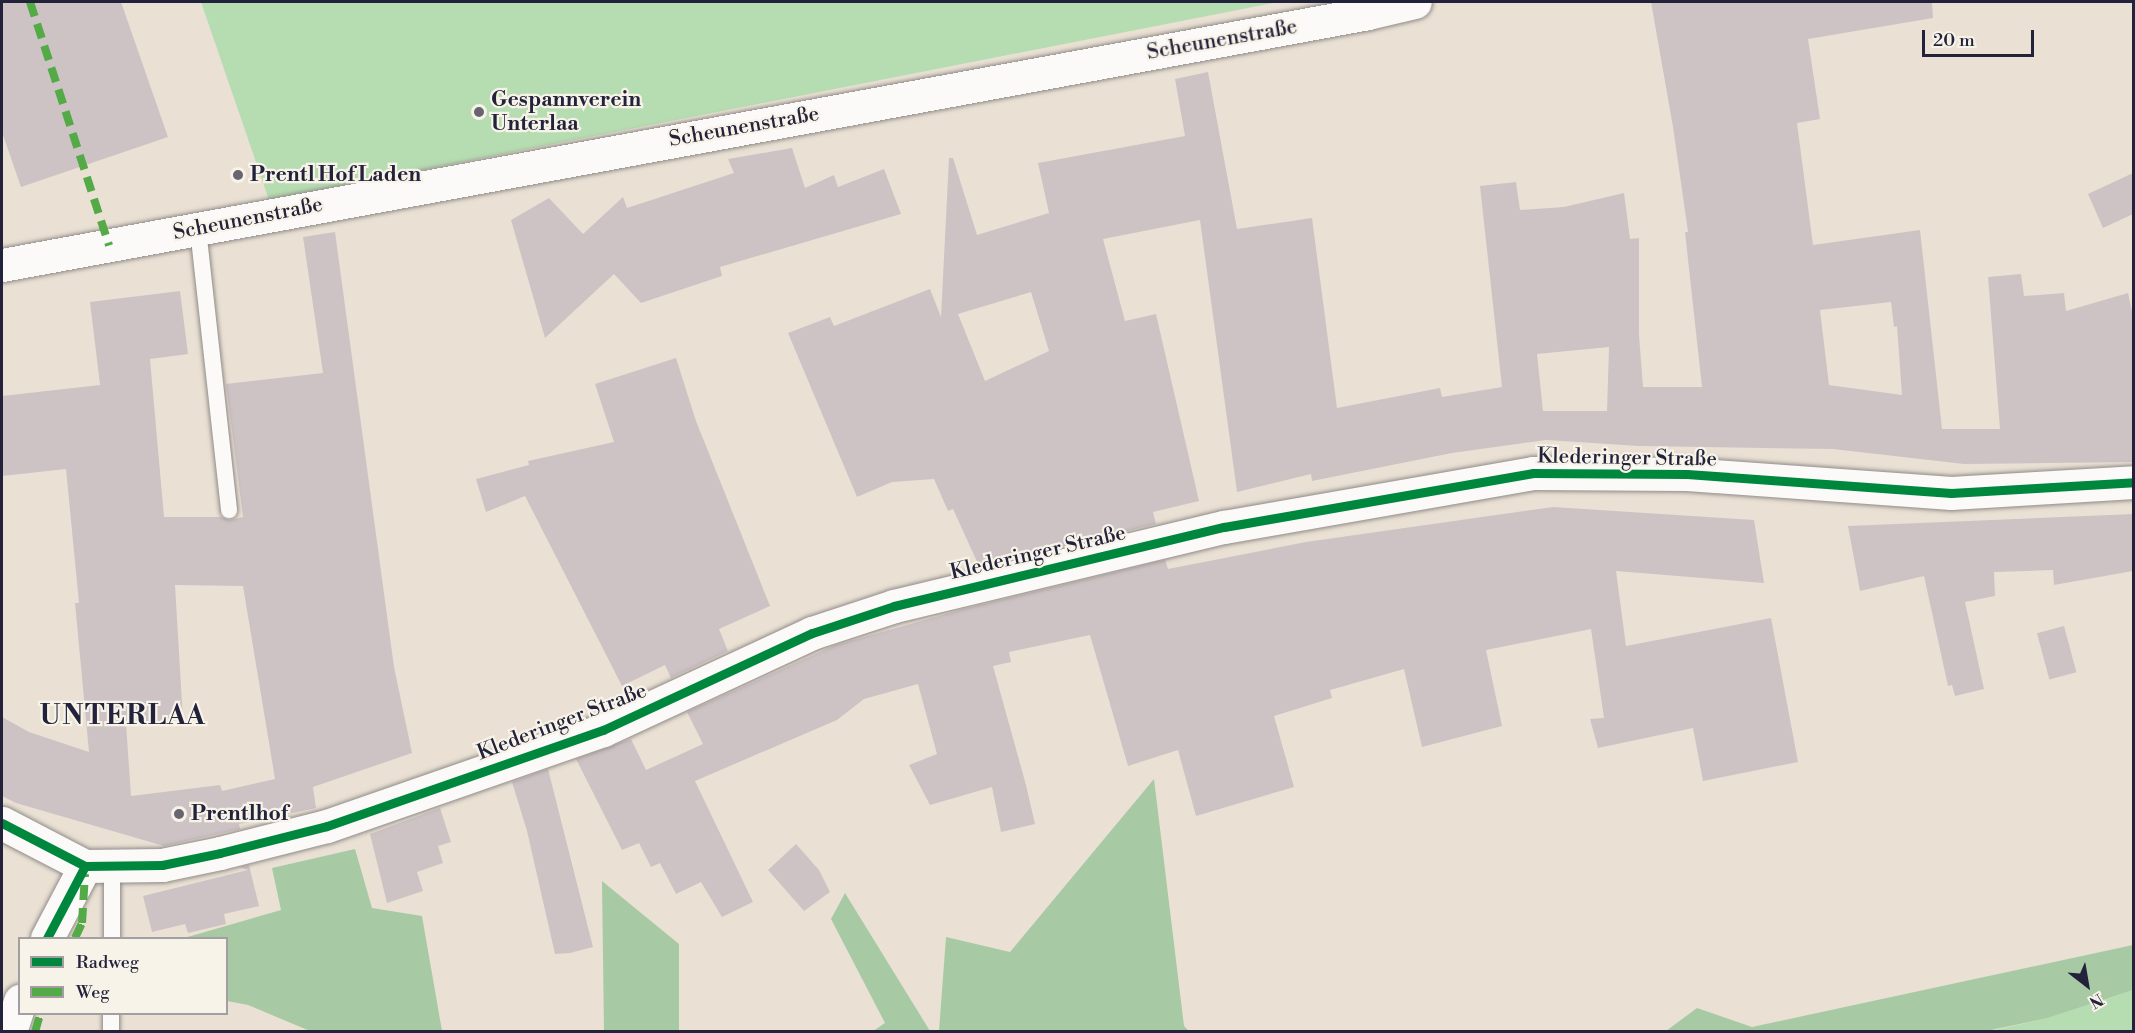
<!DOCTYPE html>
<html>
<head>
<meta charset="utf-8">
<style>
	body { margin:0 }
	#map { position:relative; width:2135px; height:1033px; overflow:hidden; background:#eae1d4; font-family:"Libre Bodoni",serif }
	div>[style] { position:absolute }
	.green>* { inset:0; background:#b6dcb1 }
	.forest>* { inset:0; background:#a7caa5 }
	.building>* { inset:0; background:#cec3c4; transform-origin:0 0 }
	.roads { filter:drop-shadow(0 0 2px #908b88) drop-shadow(0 0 2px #908b88) }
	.service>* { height:16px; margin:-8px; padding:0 8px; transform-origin:8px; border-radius:8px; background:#fcfaf9 }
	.minor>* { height:33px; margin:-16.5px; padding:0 16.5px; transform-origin:16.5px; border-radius:16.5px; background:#fcfaf9 }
	.quiet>* { height:8px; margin-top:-4px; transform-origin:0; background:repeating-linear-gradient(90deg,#53aa46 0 15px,transparent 0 23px) }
	.cycleway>* { height:9px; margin:-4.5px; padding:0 4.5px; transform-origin:4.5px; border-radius:4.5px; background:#00873e }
	.dots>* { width:16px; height:16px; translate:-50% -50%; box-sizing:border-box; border:3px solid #f7f3e8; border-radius:50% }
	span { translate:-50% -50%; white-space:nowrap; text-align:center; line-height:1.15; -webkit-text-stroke:4.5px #f7f3e8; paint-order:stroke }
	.street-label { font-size:21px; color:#22223b }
	.poi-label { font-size:21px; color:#22223b; font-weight:700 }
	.left { translate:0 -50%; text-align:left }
	.district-label { font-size:27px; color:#22223b; font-weight:700; letter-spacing:1.5px }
	.frame { position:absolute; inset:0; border:3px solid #22223b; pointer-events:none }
	.legend { position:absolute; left:18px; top:937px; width:210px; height:78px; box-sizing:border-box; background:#f7f3e8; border:2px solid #a29fa3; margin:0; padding:8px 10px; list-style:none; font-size:18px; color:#22223b }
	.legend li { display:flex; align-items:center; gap:12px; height:30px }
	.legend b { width:30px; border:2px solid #a29fa3 }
	.north { position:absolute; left:2057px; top:955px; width:60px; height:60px; -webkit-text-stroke:4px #f7f3e8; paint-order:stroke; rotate:149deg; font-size:16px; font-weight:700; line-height:24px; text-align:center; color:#22223b }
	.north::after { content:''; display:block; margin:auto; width:21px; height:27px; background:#22223b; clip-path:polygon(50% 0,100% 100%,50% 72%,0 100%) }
	.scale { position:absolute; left:1922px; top:30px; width:112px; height:27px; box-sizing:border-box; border:3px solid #22223b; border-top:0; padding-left:8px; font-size:18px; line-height:21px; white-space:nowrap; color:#22223b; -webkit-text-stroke:4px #f7f3e8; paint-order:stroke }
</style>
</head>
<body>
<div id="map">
	<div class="green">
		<i style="clip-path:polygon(201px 2px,1278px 2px,269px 200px)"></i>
		<i style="clip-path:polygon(2133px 990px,2133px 1031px,1986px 1032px,2048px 1018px)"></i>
	</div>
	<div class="forest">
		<i style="clip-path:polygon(1154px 779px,1184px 1026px,1189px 1031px,939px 1031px,946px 937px,1010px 952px)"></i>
		<i style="clip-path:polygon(355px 849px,372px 908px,422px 916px,442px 1031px,310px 1031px,248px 1005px,227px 1001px,226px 938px,184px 938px,281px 910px,272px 868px)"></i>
		<i style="clip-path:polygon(602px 881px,679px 944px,679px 1031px,604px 1031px)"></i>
		<i style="clip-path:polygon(845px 893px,930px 1031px,873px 1031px,885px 1023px,831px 919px)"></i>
		<i style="clip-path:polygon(2133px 945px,2133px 990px,2048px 1018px,1986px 1031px,1666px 1031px,1697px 1008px,1752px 1027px)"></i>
	</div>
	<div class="building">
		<i style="clip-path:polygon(2px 2px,121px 2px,168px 137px,21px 187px,2px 132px)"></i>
		<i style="clip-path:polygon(evenodd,1651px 2px,1932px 2px,1933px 18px,1808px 39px,1820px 119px,1797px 123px,1813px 245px,1920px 230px,1942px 429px,2000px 429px,1988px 277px,2021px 274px,2024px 296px,2064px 293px,2066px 311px,2128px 293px,2133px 316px,2133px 462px,1964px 464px,1833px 449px,1639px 446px,1546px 440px,1452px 453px,1312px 481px,1311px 474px,1237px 492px,1200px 220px,1103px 239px,1125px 321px,1156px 314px,1199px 501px,1153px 512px,1156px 524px,979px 566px,953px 509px,948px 511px,934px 479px,892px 482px,857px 497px,788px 333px,830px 317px,834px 326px,930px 289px,941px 317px,949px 158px,953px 158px,977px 235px,1049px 213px,1038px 163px,1185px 136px,1175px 79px,1208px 72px,1237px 229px,1312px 218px,1337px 408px,1440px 388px,1442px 397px,1502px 387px,1480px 186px,1516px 182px,1520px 210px,1564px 207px,1624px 193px,1630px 239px,1639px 238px,1639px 335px,1643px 387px,1702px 387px,1685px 232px,1688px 232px,1673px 127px,1651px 2px,1031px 292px,1049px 351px,985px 381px,958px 314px,1031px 292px,1651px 2px,1891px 302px,1894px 327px,1897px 326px,1902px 395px,1829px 385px,1820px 310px,1891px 302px,1651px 2px,1609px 347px,1607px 411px,1543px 411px,1537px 354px,1609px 347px)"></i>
		<i style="clip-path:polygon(792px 148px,805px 188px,834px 175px,838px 187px,884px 169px,901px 214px,720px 267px,722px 276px,641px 303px,614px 274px,545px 338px,511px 220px,549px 198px,583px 234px,623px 197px,627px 208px,734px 173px,728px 159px)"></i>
		<i style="clip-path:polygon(2133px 173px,2133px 214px,2103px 228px,2088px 194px)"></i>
		<i style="clip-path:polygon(evenodd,335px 232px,394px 667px,412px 753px,313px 787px,316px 808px,239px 824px,240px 829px,164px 846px,16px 803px,2px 796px,2px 717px,29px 732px,89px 752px,75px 603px,79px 603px,66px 469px,2px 476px,2px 396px,100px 385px,90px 302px,180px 291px,188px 354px,150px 359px,164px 517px,221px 517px,230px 520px,243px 517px,226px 384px,323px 373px,303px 237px,335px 232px,175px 585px,243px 586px,275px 779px,222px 791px,220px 785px,131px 796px,126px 723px,183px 720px,175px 585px)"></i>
		<i style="clip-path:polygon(676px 358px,696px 421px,770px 606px,719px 629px,728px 651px,671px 678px,665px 665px,622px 686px,525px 496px,486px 512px,476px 479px,529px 465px,528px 461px,614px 442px,595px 384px)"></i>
		<i style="clip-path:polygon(1553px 507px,1754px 520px,1764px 583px,1616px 571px,1626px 646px,1771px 618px,1798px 762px,1703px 781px,1693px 728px,1598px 748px,1590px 719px,1604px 718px,1591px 629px,1486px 650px,1502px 726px,1422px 747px,1404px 669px,1330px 690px,1332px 698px,1274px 716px,1294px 787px,1196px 816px,1178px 750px,1128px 766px,1090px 635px,1009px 652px,1011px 662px,993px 666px,1026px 785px,1035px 824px,1001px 832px,992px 787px,930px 805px,909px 765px,937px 754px,918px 684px,864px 699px,837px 720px,695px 781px,753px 902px,722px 917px,701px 882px,676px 894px,660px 863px,651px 867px,639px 843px,622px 850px,576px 759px,631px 739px,646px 770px,703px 744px,687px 712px,836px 645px,964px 609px,1165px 560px,1168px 569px,1306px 542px)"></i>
		<i style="clip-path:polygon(2133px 514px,2133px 571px,2054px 585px,2053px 570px,1994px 572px,1995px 596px,1965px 602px,1984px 689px,1955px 696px,1952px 685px,1948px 686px,1924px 576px,1860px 591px,1848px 526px)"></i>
		<i style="left:2064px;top:626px;width:48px;height:28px;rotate:75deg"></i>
		<i style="clip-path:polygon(548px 769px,593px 947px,570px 953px,555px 954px,527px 831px,512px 782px)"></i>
		<i style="clip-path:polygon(440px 808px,451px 842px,438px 846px,443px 863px,417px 872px,423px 891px,387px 903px,370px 834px)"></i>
		<i style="clip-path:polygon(796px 844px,819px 870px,830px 892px,804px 911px,768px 870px)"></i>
		<i style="clip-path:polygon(249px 865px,259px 906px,224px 914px,226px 924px,188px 933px,185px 924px,152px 932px,143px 896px,248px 870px,240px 867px)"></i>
	</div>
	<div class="roads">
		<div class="service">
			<i style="left:198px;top:229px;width:283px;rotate:83.7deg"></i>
			<i style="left:112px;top:938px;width:71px;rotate:-90deg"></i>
			<i style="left:111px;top:1032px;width:18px;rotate:-90deg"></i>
		</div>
		<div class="minor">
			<i style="left:2px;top:265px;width:1389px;rotate:-10.45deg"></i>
			<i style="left:1368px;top:13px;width:48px;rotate:-13.2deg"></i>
			<i style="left:2px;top:823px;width:93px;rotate:27.4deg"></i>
			<i style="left:85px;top:866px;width:77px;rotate:-0.7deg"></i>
			<i style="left:162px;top:865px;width:59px;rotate:-11.7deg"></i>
			<i style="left:220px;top:853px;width:110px;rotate:-14.2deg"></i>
			<i style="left:327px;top:826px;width:292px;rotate:-19.2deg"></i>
			<i style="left:603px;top:730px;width:230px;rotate:-24.9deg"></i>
			<i style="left:812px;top:633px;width:86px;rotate:-18.2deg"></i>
			<i style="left:894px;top:606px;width:339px;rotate:-13.5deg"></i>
			<i style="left:1224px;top:527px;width:314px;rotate:-9.9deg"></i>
			<i style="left:1533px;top:473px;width:154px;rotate:0.4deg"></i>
			<i style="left:1687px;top:474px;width:265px;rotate:4.1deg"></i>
			<i style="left:1951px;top:493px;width:183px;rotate:-3.4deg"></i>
			<i style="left:47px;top:938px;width:81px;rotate:-62.2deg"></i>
			<i style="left:10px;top:1032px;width:33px;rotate:-72deg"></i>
		</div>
	</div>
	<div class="quiet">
		<i style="left:30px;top:2px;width:256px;rotate:72deg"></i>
		<i style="left:75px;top:938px;width:17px;rotate:-65deg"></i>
		<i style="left:82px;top:923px;width:49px;rotate:-86.5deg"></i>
		<i style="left:35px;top:1032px;width:19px;rotate:-74deg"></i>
	</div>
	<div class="cycleway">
		<i style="left:2px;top:823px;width:93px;rotate:27.4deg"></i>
		<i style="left:85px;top:866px;width:77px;rotate:-0.7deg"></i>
		<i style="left:162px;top:865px;width:59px;rotate:-11.7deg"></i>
		<i style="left:220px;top:853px;width:110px;rotate:-14.2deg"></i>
		<i style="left:327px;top:826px;width:292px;rotate:-19.2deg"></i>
		<i style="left:603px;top:730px;width:230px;rotate:-24.9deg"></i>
		<i style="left:812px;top:633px;width:86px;rotate:-18.2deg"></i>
		<i style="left:894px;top:606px;width:339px;rotate:-13.5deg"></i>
		<i style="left:1224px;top:527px;width:314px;rotate:-9.9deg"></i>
		<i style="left:1533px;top:473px;width:154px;rotate:0.4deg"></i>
		<i style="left:1687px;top:474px;width:265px;rotate:4.1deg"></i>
		<i style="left:1951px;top:493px;width:183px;rotate:-3.4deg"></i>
		<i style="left:47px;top:938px;width:81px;rotate:-62.2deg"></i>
	</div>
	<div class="dots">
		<i style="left:479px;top:112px;background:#686571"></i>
		<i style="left:238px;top:175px;background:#686571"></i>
		<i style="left:179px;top:814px;background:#686571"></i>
	</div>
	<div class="street-label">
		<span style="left:1222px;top:40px;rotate:-10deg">Scheunenstraße</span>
		<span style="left:744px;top:127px;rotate:-10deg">Scheunenstraße</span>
		<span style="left:248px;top:219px;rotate:-11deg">Scheunenstraße</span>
		<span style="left:1627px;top:458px;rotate:1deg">Klederinger Straße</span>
		<span style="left:1038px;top:553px;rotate:-13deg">Klederinger Straße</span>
		<span style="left:562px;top:722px;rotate:-21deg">Klederinger Straße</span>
	</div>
	<div class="poi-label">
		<span class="left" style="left:491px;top:112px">Gespannverein<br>Unterlaa</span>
		<span class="left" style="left:250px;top:175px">Prentl Hof Laden</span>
		<span class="left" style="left:191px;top:814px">Prentlhof</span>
	</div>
	<div class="district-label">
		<span style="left:123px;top:717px">UNTERLAA</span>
	</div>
	<div class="frame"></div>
	<ul class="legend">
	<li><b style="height:8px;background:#00873e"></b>Radweg</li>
	<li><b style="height:8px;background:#53aa46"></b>Weg</li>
	</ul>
	<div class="north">N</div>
	<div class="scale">20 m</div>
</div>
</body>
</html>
